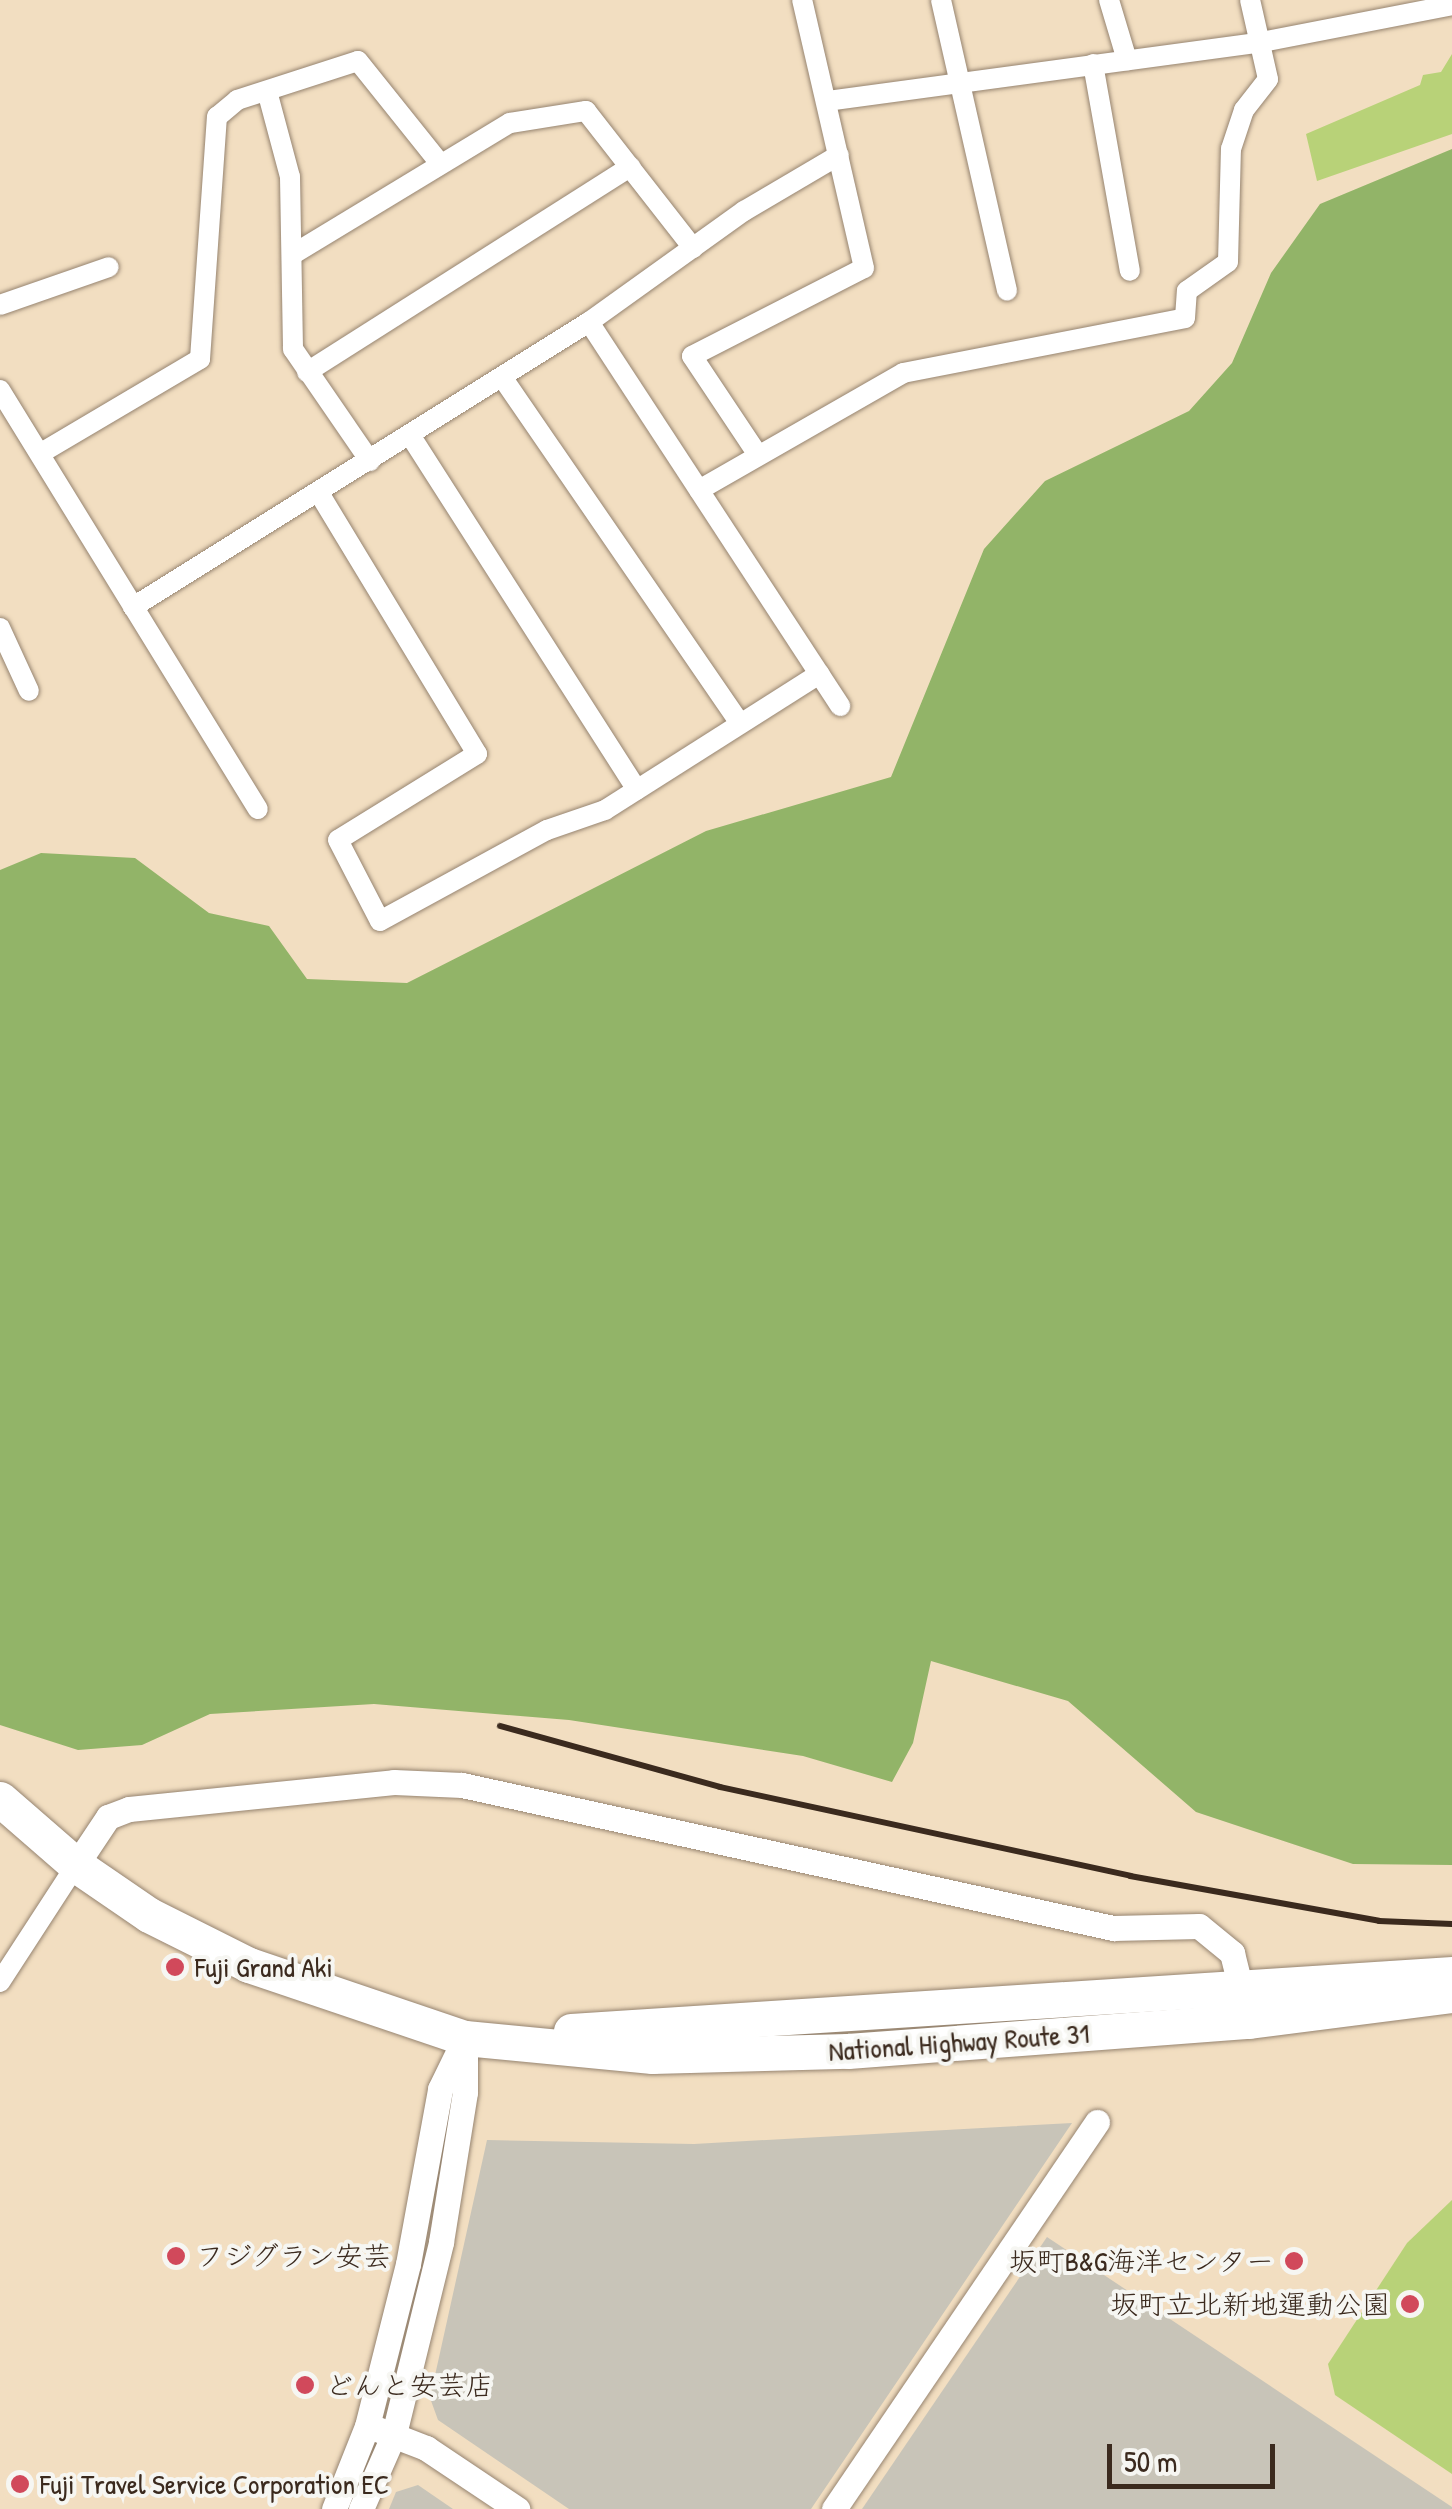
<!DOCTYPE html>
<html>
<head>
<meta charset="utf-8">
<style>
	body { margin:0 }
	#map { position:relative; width:1452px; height:2509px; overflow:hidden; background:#f2dec1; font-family:"Patrick Hand","Klee One",sans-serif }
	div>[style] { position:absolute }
	.industrial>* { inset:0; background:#c8c4b8 }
	.green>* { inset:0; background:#b8d278 }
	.forest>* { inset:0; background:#92b468 }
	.roads { filter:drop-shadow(0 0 2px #968470) drop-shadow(0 0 2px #968470) }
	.minor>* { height:20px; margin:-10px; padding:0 10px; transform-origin:10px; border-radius:10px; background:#fff }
	.tertiary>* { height:25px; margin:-12.5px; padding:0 12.5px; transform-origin:12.5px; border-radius:12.5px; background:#fff }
	.trunk>* { height:35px; margin:-17.5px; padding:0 17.5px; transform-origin:17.5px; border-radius:17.5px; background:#fff }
	.rail>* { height:6px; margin:-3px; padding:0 3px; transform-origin:3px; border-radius:3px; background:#3b2a1e }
	.dots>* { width:28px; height:28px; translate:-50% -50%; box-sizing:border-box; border:5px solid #f6f6f2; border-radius:50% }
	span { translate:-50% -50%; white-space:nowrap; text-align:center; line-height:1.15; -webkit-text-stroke:8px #f6f6f2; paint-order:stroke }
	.poi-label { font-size:28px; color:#3b2a1e }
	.left { translate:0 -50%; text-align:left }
	.right { translate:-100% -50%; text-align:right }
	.street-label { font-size:28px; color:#3b2a1e }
	.scale { position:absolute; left:1107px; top:2444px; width:168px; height:45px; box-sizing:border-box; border:5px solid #3b2a1e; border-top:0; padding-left:12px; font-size:30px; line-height:35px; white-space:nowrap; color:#3b2a1e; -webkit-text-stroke:8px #f6f6f2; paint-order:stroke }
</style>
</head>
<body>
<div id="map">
	<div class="industrial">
		<i style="clip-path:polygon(1072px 2123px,811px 2509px,569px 2509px,438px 2420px,430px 2398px,487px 2140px,694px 2144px)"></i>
		<i style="clip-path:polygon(1047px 2237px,1452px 2507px,1452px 2509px,862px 2509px)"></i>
		<i style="clip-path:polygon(418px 2485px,453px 2509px,389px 2509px,396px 2492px)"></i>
	</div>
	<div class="green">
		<i style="clip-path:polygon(1452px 54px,1452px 134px,1317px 181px,1306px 134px,1420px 85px,1423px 75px,1441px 72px)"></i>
		<i style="clip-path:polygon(1452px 2200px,1452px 2474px,1335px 2395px,1328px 2364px,1407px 2243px)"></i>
	</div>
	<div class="forest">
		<i style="clip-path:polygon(1452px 149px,1452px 1865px,1353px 1864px,1196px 1812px,1068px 1701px,931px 1661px,913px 1743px,892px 1782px,803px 1756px,569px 1720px,374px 1704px,210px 1714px,142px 1745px,78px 1750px,0 1725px,0 870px,41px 853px,135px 858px,209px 913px,269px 926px,307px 979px,407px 983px,706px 831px,891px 777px,984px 549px,1045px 481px,1189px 411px,1232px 363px,1271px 273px,1320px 204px)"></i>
	</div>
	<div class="roads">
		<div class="minor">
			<i style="left:941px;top:0;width:298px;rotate:77.2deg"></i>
			<i style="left:1109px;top:0;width:63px;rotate:73.3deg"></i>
			<i style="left:1093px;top:64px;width:210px;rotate:79.9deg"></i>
			<i style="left:267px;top:91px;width:89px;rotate:75deg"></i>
			<i style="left:290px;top:177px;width:172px;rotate:89deg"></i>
			<i style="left:293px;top:349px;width:136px;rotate:55.5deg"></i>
			<i style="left:827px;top:101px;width:439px;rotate:-7.7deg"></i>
			<i style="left:1262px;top:42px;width:194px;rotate:-11deg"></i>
			<i style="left:295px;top:253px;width:251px;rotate:-31.2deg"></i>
			<i style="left:510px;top:123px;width:77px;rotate:-9deg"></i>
			<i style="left:586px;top:111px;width:174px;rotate:52deg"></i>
			<i style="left:0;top:305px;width:115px;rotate:-19.2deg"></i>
			<i style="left:589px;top:322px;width:459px;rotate:56.8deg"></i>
			<i style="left:307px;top:372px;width:383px;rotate:-32.4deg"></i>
			<i style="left:502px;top:377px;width:419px;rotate:55.5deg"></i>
			<i style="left:0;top:390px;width:492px;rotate:58.4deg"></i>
			<i style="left:410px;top:435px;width:421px;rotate:57.4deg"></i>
			<i style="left:41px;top:453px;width:185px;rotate:-30.6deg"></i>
			<i style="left:200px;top:359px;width:243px;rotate:-86deg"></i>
			<i style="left:217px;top:117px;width:26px;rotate:-40deg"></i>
			<i style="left:237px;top:100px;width:127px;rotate:-17.9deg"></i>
			<i style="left:358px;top:61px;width:129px;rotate:51.3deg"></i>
			<i style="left:758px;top:455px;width:119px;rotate:-123.7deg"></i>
			<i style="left:692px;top:356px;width:193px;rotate:-27.1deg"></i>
			<i style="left:864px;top:268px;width:275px;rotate:-103deg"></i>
			<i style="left:699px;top:490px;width:235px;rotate:-29.8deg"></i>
			<i style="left:903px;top:373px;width:287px;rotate:-11deg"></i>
			<i style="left:1185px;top:318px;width:27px;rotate:-86deg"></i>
			<i style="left:1187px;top:291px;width:50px;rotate:-35.3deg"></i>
			<i style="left:1228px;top:262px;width:113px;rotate:-88.5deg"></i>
			<i style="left:1231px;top:149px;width:41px;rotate:-71.6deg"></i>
			<i style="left:1244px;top:110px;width:39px;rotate:-52deg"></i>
			<i style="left:1268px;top:79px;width:81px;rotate:-102.8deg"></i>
			<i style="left:319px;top:493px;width:305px;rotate:58.8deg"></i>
			<i style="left:477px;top:754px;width:163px;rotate:148.3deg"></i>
			<i style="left:338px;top:840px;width:91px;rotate:62.6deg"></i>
			<i style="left:380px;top:921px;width:190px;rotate:-28.6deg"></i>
			<i style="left:547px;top:830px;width:61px;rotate:-19deg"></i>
			<i style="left:605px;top:810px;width:254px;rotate:-32.4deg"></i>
			<i style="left:133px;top:607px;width:538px;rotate:-32.01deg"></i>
			<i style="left:589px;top:322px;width:191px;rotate:-35.6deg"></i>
			<i style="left:744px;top:211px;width:110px;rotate:-30.5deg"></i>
			<i style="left:0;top:628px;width:69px;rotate:65.3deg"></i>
			<i style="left:0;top:1982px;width:140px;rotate:-57deg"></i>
		</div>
		<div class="tertiary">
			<i style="left:76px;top:1865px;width:58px;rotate:-56.3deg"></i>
			<i style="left:108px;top:1817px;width:22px;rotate:-21deg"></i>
			<i style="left:129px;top:1809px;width:266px;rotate:-5.8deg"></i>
			<i style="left:394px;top:1782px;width:68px;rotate:2.5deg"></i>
			<i style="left:462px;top:1785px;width:667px;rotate:12.39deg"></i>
			<i style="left:1113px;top:1928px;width:86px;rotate:-1.3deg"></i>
			<i style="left:1199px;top:1926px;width:43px;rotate:39.3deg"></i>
			<i style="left:1232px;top:1953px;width:49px;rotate:76deg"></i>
			<i style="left:377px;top:2429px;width:53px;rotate:21.2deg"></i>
			<i style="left:426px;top:2448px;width:110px;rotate:33.8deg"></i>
			<i style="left:334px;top:2509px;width:89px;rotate:-68.3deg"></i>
			<i style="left:367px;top:2426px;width:167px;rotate:-75.8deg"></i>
			<i style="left:408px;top:2264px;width:178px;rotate:-79.6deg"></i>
			<i style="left:440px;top:2089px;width:57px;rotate:-63.9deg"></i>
			<i style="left:361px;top:2509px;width:82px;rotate:-66.3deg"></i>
			<i style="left:394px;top:2434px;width:198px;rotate:-76.2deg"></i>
			<i style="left:441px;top:2242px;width:152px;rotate:-80.9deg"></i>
			<i style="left:465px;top:2092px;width:49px;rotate:-90deg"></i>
			<i style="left:834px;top:2509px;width:468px;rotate:-55.8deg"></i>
		</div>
		<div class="trunk">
			<i style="left:0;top:1799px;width:101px;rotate:41deg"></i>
			<i style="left:76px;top:1865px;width:88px;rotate:34.4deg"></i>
			<i style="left:149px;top:1915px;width:112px;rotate:26.6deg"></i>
			<i style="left:249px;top:1965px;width:228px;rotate:18.7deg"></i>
			<i style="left:465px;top:2038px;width:188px;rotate:5.5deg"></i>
			<i style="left:652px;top:2056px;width:196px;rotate:-1.5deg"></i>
			<i style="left:848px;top:2051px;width:402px;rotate:-4.3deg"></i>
			<i style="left:1249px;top:2021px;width:205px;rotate:-7.3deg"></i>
			<i style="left:571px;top:2031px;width:883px;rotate:-3.7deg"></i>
		</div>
	</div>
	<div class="rail">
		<i style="left:500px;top:1726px;width:228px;rotate:15.5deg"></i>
		<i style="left:720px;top:1787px;width:420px;rotate:12.2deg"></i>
		<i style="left:1130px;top:1876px;width:253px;rotate:10.2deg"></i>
		<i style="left:1379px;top:1921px;width:73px;rotate:2.4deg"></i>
	</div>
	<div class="dots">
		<i style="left:175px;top:1967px;background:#d1495b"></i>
		<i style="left:176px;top:2256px;background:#d1495b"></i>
		<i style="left:1294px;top:2261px;background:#d1495b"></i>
		<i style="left:1410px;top:2304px;background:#d1495b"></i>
		<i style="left:305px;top:2385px;background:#d1495b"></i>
		<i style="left:20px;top:2484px;background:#d1495b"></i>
	</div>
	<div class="poi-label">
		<span class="left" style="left:195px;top:1967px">Fuji Grand Aki</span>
		<span class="left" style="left:196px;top:2256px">フジグラン安芸</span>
		<span class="right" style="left:1274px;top:2261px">坂町B&amp;G海洋センター</span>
		<span class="right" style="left:1390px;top:2304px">坂町立北新地運動公園</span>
		<span class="left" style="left:325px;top:2385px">どんと安芸店</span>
		<span class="left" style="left:40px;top:2484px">Fuji Travel Service Corporation EC</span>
	</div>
	<div class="street-label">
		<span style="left:959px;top:2042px;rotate:-4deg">National Highway Route 31</span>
	</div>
	<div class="scale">50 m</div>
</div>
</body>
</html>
